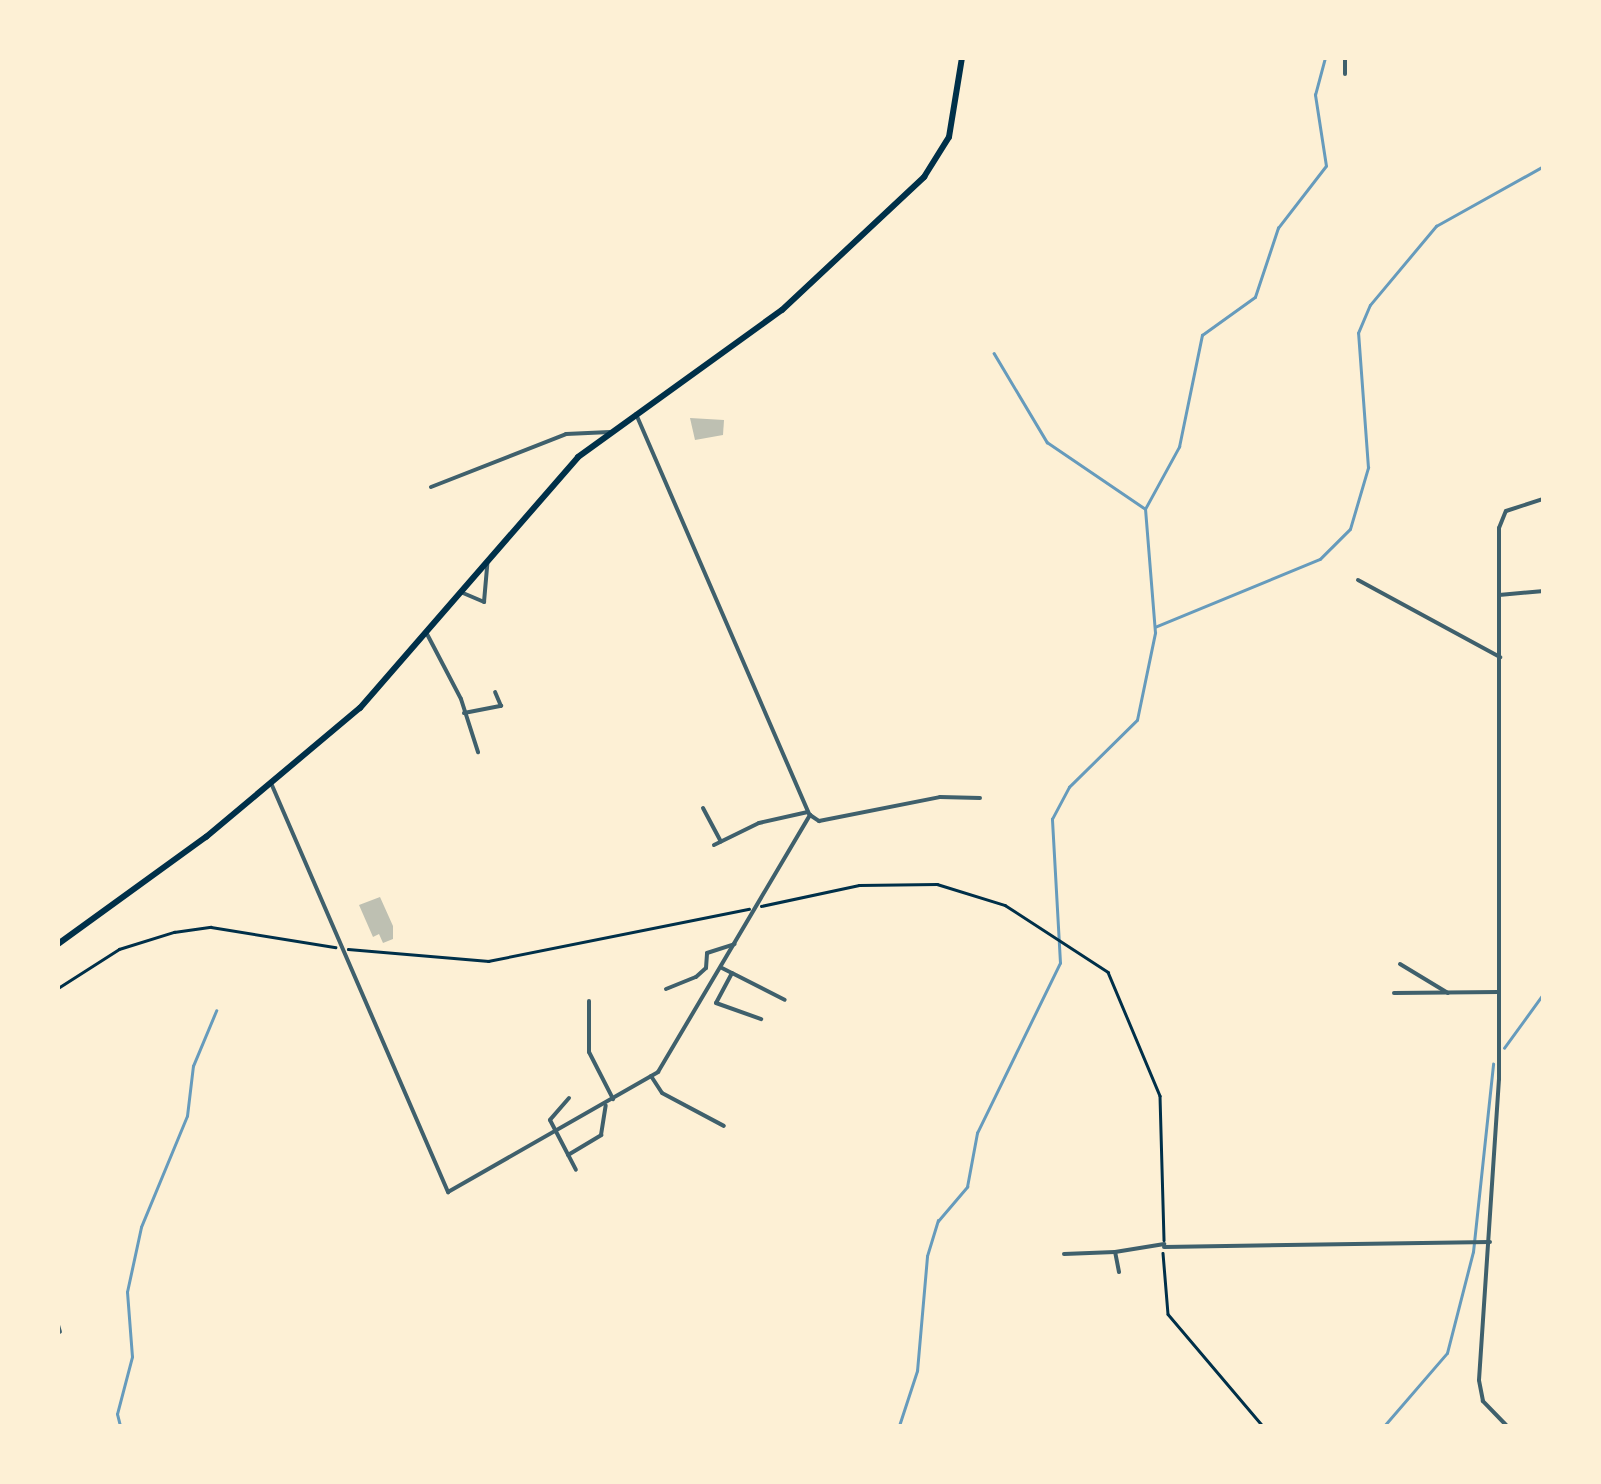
<!DOCTYPE html>
<html>
<head>
<meta charset="utf-8">
<style>
	body { margin:0 }
	#map { position:relative; width:1601px; height:1484px; overflow:hidden; background:#fdf0d5; font-family:Helvetica,sans-serif }
	div>[style] { position:absolute }
	.stream>* { height:2.5px; margin:-1.25px; padding:0 1.25px; transform-origin:1.25px; border-radius:1.25px; background:#669bbc }
	.building>* { inset:0; background:#bec0b2 }
	.path>* { height:2.5px; margin:-1.25px; padding:0 1.25px; transform-origin:1.25px; border-radius:1.25px; background:#003049 }
	.minor>* { height:4px; margin:-2px; padding:0 2px; transform-origin:2px; border-radius:2px; background:#3f606c }
	.secondary>* { height:6px; margin:-3px; padding:0 3px; transform-origin:3px; border-radius:3px; background:#003049 }
	span { translate:-50% -50%; white-space:nowrap; text-align:center; line-height:1.15; -webkit-text-stroke:9px #fdf0d5; paint-order:stroke }
	.frame { position:absolute; inset:0; border:60px solid #fdf0d5; pointer-events:none }
</style>
</head>
<body>
<div id="map">
	<div class="stream">
		<i style="left:994px;top:353px;width:104px;rotate:59.2deg"></i>
		<i style="left:1047px;top:442px;width:117px;rotate:34.2deg"></i>
		<i style="left:1155px;top:627px;width:178px;rotate:-22.4deg"></i>
		<i style="left:1320px;top:559px;width:42px;rotate:-45deg"></i>
		<i style="left:1350px;top:529px;width:64px;rotate:-73.6deg"></i>
		<i style="left:1368px;top:468px;width:135px;rotate:-94.2deg"></i>
		<i style="left:1358px;top:333px;width:30px;rotate:-67deg"></i>
		<i style="left:1370px;top:305px;width:103px;rotate:-50.1deg"></i>
		<i style="left:1436px;top:226px;width:124px;rotate:-29.1deg"></i>
		<i style="left:1504px;top:1048px;width:68px;rotate:-54deg"></i>
		<i style="left:120px;top:1426px;width:12px;rotate:-104deg"></i>
		<i style="left:117px;top:1414px;width:59px;rotate:-75.3deg"></i>
		<i style="left:132px;top:1357px;width:65px;rotate:-94.4deg"></i>
		<i style="left:127px;top:1292px;width:66px;rotate:-77.8deg"></i>
		<i style="left:141px;top:1227px;width:120px;rotate:-67.5deg"></i>
		<i style="left:187px;top:1116px;width:50px;rotate:-83.2deg"></i>
		<i style="left:193px;top:1066px;width:60px;rotate:-67.3deg"></i>
		<i style="left:899px;top:1426px;width:58px;rotate:-71.9deg"></i>
		<i style="left:917px;top:1371px;width:115px;rotate:-85deg"></i>
		<i style="left:927px;top:1256px;width:37px;rotate:-73deg"></i>
		<i style="left:938px;top:1221px;width:45px;rotate:-49.5deg"></i>
		<i style="left:967px;top:1187px;width:55px;rotate:-79.5deg"></i>
		<i style="left:977px;top:1133px;width:189px;rotate:-64deg"></i>
		<i style="left:1060px;top:963px;width:144px;rotate:-93.2deg"></i>
		<i style="left:1052px;top:819px;width:36px;rotate:-62deg"></i>
		<i style="left:1069px;top:787px;width:95px;rotate:-44.6deg"></i>
		<i style="left:1137px;top:720px;width:89px;rotate:-78.3deg"></i>
		<i style="left:1155px;top:633px;width:124px;rotate:-94.6deg"></i>
		<i style="left:1145px;top:509px;width:71px;rotate:-61.3deg"></i>
		<i style="left:1179px;top:447px;width:114px;rotate:-78.4deg"></i>
		<i style="left:1202px;top:335px;width:65px;rotate:-35.6deg"></i>
		<i style="left:1255px;top:297px;width:73px;rotate:-71.6deg"></i>
		<i style="left:1278px;top:228px;width:78px;rotate:-52.3deg"></i>
		<i style="left:1326px;top:166px;width:72px;rotate:-98.8deg"></i>
		<i style="left:1315px;top:95px;width:38px;rotate:-75deg"></i>
		<i style="left:1384px;top:1426px;width:96px;rotate:-49.2deg"></i>
		<i style="left:1447px;top:1353px;width:104px;rotate:-75.6deg"></i>
		<i style="left:1473px;top:1252px;width:189px;rotate:-83.9deg"></i>
	</div>
	<div class="building">
		<i style="clip-path:polygon(690px 418px,724px 420px,723px 435px,695px 440px)"></i>
		<i style="clip-path:polygon(380px 897px,393px 926px,393px 939px,383px 943px,379px 934px,373px 937px,359px 905px)"></i>
	</div>
	<div class="path">
		<i style="left:761px;top:906px;width:100px;rotate:-12.1deg"></i>
		<i style="left:859px;top:885px;width:78px;rotate:-0.7deg"></i>
		<i style="left:937px;top:884px;width:71px;rotate:17.2deg"></i>
		<i style="left:1005px;top:905px;width:123px;rotate:33deg"></i>
		<i style="left:1108px;top:972px;width:134px;rotate:67.2deg"></i>
		<i style="left:1160px;top:1096px;width:144px;rotate:88.4deg"></i>
		<i style="left:348px;top:949px;width:141px;rotate:4.9deg"></i>
		<i style="left:488px;top:961px;width:266px;rotate:-11.3deg"></i>
		<i style="left:58px;top:988px;width:72px;rotate:-32.6deg"></i>
		<i style="left:119px;top:949px;width:58px;rotate:-17.2deg"></i>
		<i style="left:174px;top:932px;width:37px;rotate:-8deg"></i>
		<i style="left:211px;top:927px;width:126px;rotate:9.2deg"></i>
		<i style="left:1163px;top:1253px;width:61px;rotate:85.3deg"></i>
		<i style="left:1168px;top:1314px;width:147px;rotate:49.7deg"></i>
	</div>
	<div class="minor">
		<i style="left:1345px;top:58px;width:16px;rotate:90deg"></i>
		<i style="left:636px;top:414px;width:436px;rotate:66.6deg"></i>
		<i style="left:431px;top:487px;width:145px;rotate:-21.4deg"></i>
		<i style="left:566px;top:434px;width:44px;rotate:-2.6deg"></i>
		<i style="left:1358px;top:580px;width:162px;rotate:28.5deg"></i>
		<i style="left:463px;top:593px;width:23px;rotate:23deg"></i>
		<i style="left:484px;top:602px;width:38px;rotate:-85deg"></i>
		<i style="left:1499px;top:595px;width:45px;rotate:-5.1deg"></i>
		<i style="left:427px;top:634px;width:73px;rotate:62.4deg"></i>
		<i style="left:461px;top:699px;width:56px;rotate:72.2deg"></i>
		<i style="left:464px;top:713px;width:38px;rotate:-11deg"></i>
		<i style="left:501px;top:706px;width:15px;rotate:-113deg"></i>
		<i style="left:271px;top:783px;width:446px;rotate:66.6deg"></i>
		<i style="left:448px;top:1192px;width:242px;rotate:-29.7deg"></i>
		<i style="left:658px;top:1072px;width:299px;rotate:-59.4deg"></i>
		<i style="left:810px;top:815px;width:11px;rotate:34deg"></i>
		<i style="left:819px;top:821px;width:123px;rotate:-11.2deg"></i>
		<i style="left:940px;top:797px;width:40px;rotate:1.4deg"></i>
		<i style="left:703px;top:808px;width:38px;rotate:62deg"></i>
		<i style="left:714px;top:845px;width:50px;rotate:-26.1deg"></i>
		<i style="left:759px;top:823px;width:50px;rotate:-12.7deg"></i>
		<i style="left:1400px;top:964px;width:56px;rotate:31.1deg"></i>
		<i style="left:722px;top:968px;width:11px;rotate:27deg"></i>
		<i style="left:732px;top:973px;width:34px;rotate:118deg"></i>
		<i style="left:716px;top:1003px;width:48px;rotate:19.6deg"></i>
		<i style="left:732px;top:973px;width:59px;rotate:27deg"></i>
		<i style="left:666px;top:989px;width:32px;rotate:-22deg"></i>
		<i style="left:696px;top:977px;width:13px;rotate:-42deg"></i>
		<i style="left:706px;top:968px;width:15px;rotate:-86deg"></i>
		<i style="left:707px;top:953px;width:29px;rotate:-18deg"></i>
		<i style="left:1394px;top:993px;width:105px;rotate:-0.5deg"></i>
		<i style="left:589px;top:1001px;width:51px;rotate:90deg"></i>
		<i style="left:589px;top:1052px;width:53px;rotate:62.9deg"></i>
		<i style="left:651px;top:1076px;width:20px;rotate:57deg"></i>
		<i style="left:662px;top:1093px;width:70px;rotate:28deg"></i>
		<i style="left:569px;top:1098px;width:29px;rotate:131deg"></i>
		<i style="left:550px;top:1120px;width:56px;rotate:62.5deg"></i>
		<i style="left:568px;top:1155px;width:39px;rotate:-31deg"></i>
		<i style="left:601px;top:1135px;width:30px;rotate:-81deg"></i>
		<i style="left:1164px;top:1247px;width:326px;rotate:-0.9deg"></i>
		<i style="left:1064px;top:1254px;width:51px;rotate:-2.2deg"></i>
		<i style="left:1119px;top:1272px;width:20px;rotate:-101deg"></i>
		<i style="left:1115px;top:1252px;width:50px;rotate:-9.3deg"></i>
		<i style="left:58px;top:1325px;width:7px;rotate:74deg"></i>
		<i style="left:1507px;top:1426px;width:35px;rotate:-134deg"></i>
		<i style="left:1483px;top:1401px;width:21px;rotate:-101deg"></i>
		<i style="left:1479px;top:1380px;width:302px;rotate:-86.2deg"></i>
		<i style="left:1499px;top:1079px;width:551px;rotate:-90deg"></i>
		<i style="left:1499px;top:528px;width:18px;rotate:-68deg"></i>
		<i style="left:1506px;top:511px;width:40px;rotate:-18deg"></i>
	</div>
	<div class="secondary">
		<i style="left:58px;top:944px;width:183px;rotate:-35.9deg"></i>
		<i style="left:206px;top:837px;width:201px;rotate:-40deg"></i>
		<i style="left:360px;top:708px;width:332px;rotate:-49deg"></i>
		<i style="left:578px;top:457px;width:251px;rotate:-35.8deg"></i>
		<i style="left:782px;top:310px;width:195px;rotate:-43.1deg"></i>
		<i style="left:924px;top:177px;width:47px;rotate:-58deg"></i>
		<i style="left:949px;top:137px;width:80px;rotate:-80.7deg"></i>
	</div>
	<div class="frame"></div>
</div>
</body>
</html>
